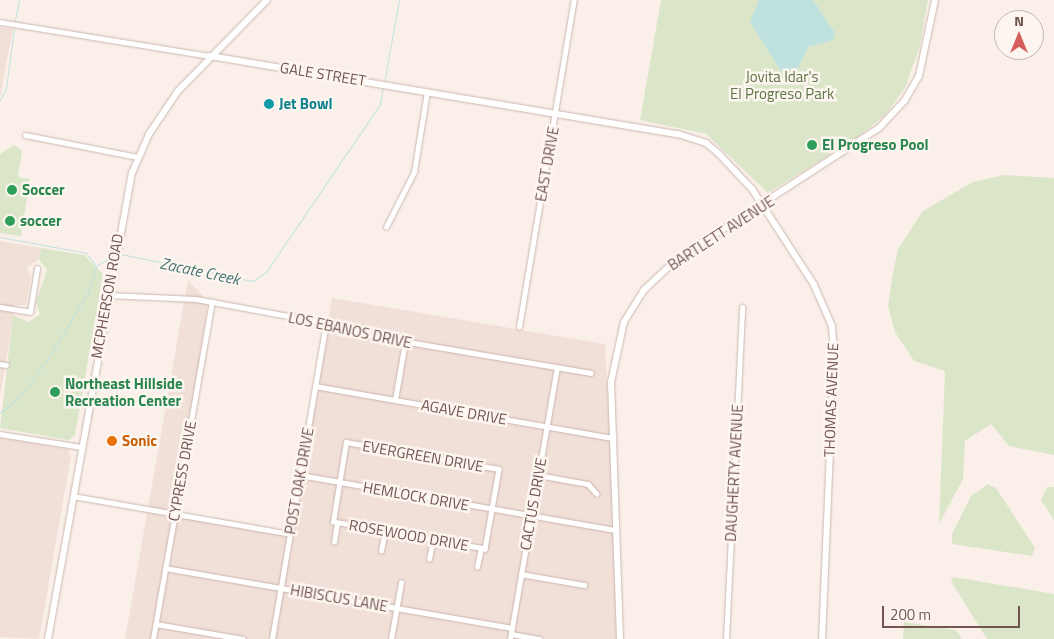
<!DOCTYPE html>
<html>
<head>
<meta charset="utf-8">
<style>
	body { margin:0 }
	#map { position:relative; width:1054px; height:639px; overflow:hidden; background:#faf0e9; font-family:"Titillium Web",sans-serif }
	div>[style] { position:absolute }
	.residential>* { inset:0; background:#f1e0d8 }
	.green>* { inset:0; background:#dbe6c9 }
	.water>* { inset:0; background:#c0e2df }
	.stream>* { height:1px; margin:-0.5px; padding:0 0.5px; transform-origin:0.5px; border-radius:0.5px; background:#c0e2df }
	.roads { filter:drop-shadow(0 0 1px #cbb6b0) drop-shadow(0 0 1px #cbb6b0) }
	.street>* { height:4.5px; margin:-2.25px; padding:0 2.25px; transform-origin:2.25px; border-radius:2.25px; background:#fff }
	.secondary>* { height:6px; margin:-3px; padding:0 3px; transform-origin:3px; border-radius:3px; background:#fff }
	.dots>* { width:14px; height:14px; translate:-50% -50%; box-sizing:border-box; border:2px solid #fdf5ef; border-radius:50% }
	span { translate:-50% -50%; white-space:nowrap; text-align:center; line-height:1.15; -webkit-text-stroke:5px #fdf5ef; paint-order:stroke }
	.street-label { font-size:15px; color:#725450 }
	.park-label { font-size:15px; color:#5f7649 }
	.culture-label { font-size:15px; color:#0d838f; font-weight:700 }
	.left { translate:0 -50%; text-align:left }
	.leisure-label { font-size:15px; color:#27864d; font-weight:700 }
	.food-label { font-size:15px; color:#c56008; font-weight:700 }
	.water-label { font-size:16px; color:#457572; font-style:italic }
	.north { position:absolute; left:994px; top:10px; width:50px; height:50px; box-sizing:border-box; background:#fdf5ef; border:1px solid #c5b5af; border-radius:50%; rotate:0deg; font-size:14px; font-weight:700; line-height:20px; text-align:center; color:#725450 }
	.north::after { content:''; display:block; margin:auto; width:18px; height:22px; background:#d55e5d; clip-path:polygon(50% 0,100% 100%,50% 72%,0 100%) }
	.scale { position:absolute; left:882px; top:606px; width:138px; height:22px; box-sizing:border-box; border:2px solid #725450; border-top:0; padding-left:6px; font-size:15px; line-height:18px; white-space:nowrap; color:#725450; -webkit-text-stroke:4px #fdf5ef; paint-order:stroke }
</style>
</head>
<body>
<div id="map">
	<div class="residential">
		<i style="clip-path:polygon(0 27px,13px 29px,0 97px)"></i>
		<i style="clip-path:polygon(0 241px,41px 248px,39px 259px,27px 268px,31px 277px,26px 305px,15px 305px,0 398px)"></i>
		<i style="clip-path:polygon(188px 280px,208px 302px,179px 514px,290px 533px,332px 298px,605px 344px,620px 639px,125px 639px)"></i>
		<i style="clip-path:polygon(0 438px,67px 449px,71px 456px,39px 639px,0 637px)"></i>
	</div>
	<div class="green">
		<i style="clip-path:polygon(661px 0,928px 0,920px 46px,905px 88px,885px 115px,858px 137px,768px 193px,706px 134px,640px 120px)"></i>
		<i style="clip-path:polygon(14px 145px,22px 151px,18px 177px,30px 179px,21px 236px,0 233px,0 154px)"></i>
		<i style="clip-path:polygon(1004px 175px,1054px 178px,1054px 455px,1009px 446px,991px 424px,965px 441px,963px 479px,939px 524px,945px 371px,914px 361px,895px 332px,888px 306px,893px 273px,898px 249px,923px 211px,973px 182px)"></i>
		<i style="clip-path:polygon(41px 248px,84px 255px,103px 274px,75px 435px,69px 440px,0 428px,13px 315px,29px 322px,40px 314px,36px 302px,47px 270px,39px 259px)"></i>
		<i style="clip-path:polygon(988px 484px,996px 488px,1035px 548px,1032px 556px,952px 544px,952px 534px,971px 496px)"></i>
		<i style="clip-path:polygon(1047px 487px,1054px 487px,1054px 520px,1041px 500px)"></i>
		<i style="clip-path:polygon(953px 577px,1054px 594px,1054px 639px,987px 639px,951px 581px)"></i>
		<i style="clip-path:polygon(904px 622px,956px 630px,962px 639px,903px 639px)"></i>
	</div>
	<div class="water">
		<i style="clip-path:polygon(759px 0,813px 0,835px 33px,833px 40px,808px 47px,797px 70px,780px 70px,750px 22px)"></i>
	</div>
	<div class="stream">
		<i style="left:15px;top:20px;width:20px;rotate:-79deg"></i>
		<i style="left:384px;top:83px;width:84px;rotate:-79.8deg"></i>
		<i style="left:0;top:100px;width:13px;rotate:-63deg"></i>
		<i style="left:6px;top:88px;width:60px;rotate:-82.3deg"></i>
		<i style="left:0;top:237px;width:87px;rotate:10.5deg"></i>
		<i style="left:86px;top:253px;width:16px;rotate:52deg"></i>
		<i style="left:121px;top:254px;width:135px;rotate:11.6deg"></i>
		<i style="left:253px;top:281px;width:16px;rotate:-35deg"></i>
		<i style="left:266px;top:272px;width:203px;rotate:-55.8deg"></i>
		<i style="left:380px;top:104px;width:17px;rotate:-80deg"></i>
		<i style="left:0;top:413px;width:27px;rotate:-39deg"></i>
		<i style="left:21px;top:396px;width:49px;rotate:-54.1deg"></i>
		<i style="left:50px;top:356px;width:72px;rotate:-59.2deg"></i>
		<i style="left:87px;top:294px;width:29px;rotate:-72deg"></i>
		<i style="left:96px;top:266px;width:22px;rotate:-32deg"></i>
	</div>
	<div class="roads">
		<div class="street">
			<i style="left:0;top:22px;width:213px;rotate:9.2deg"></i>
			<i style="left:25px;top:135px;width:115px;rotate:11deg"></i>
			<i style="left:386px;top:227px;width:62px;rotate:-63deg"></i>
			<i style="left:414px;top:172px;width:81px;rotate:-80.8deg"></i>
			<i style="left:108px;top:295px;width:88px;rotate:2.6deg"></i>
			<i style="left:196px;top:299px;width:149px;rotate:10.4deg"></i>
			<i style="left:343px;top:326px;width:26px;rotate:21deg"></i>
			<i style="left:367px;top:335px;width:227px;rotate:9.6deg"></i>
			<i style="left:0;top:307px;width:30px;rotate:9deg"></i>
			<i style="left:30px;top:312px;width:44px;rotate:-80.8deg"></i>
			<i style="left:519px;top:327px;width:332px;rotate:-80.5deg"></i>
			<i style="left:0;top:364px;width:6px;rotate:9deg"></i>
			<i style="left:315px;top:386px;width:303px;rotate:9.9deg"></i>
			<i style="left:395px;top:400px;width:59px;rotate:-80.2deg"></i>
			<i style="left:0;top:434px;width:82px;rotate:9.1deg"></i>
			<i style="left:346px;top:442px;width:155px;rotate:10deg"></i>
			<i style="left:499px;top:469px;width:81px;rotate:99.9deg"></i>
			<i style="left:485px;top:549px;width:154px;rotate:-169.9deg"></i>
			<i style="left:333px;top:522px;width:81px;rotate:-80.8deg"></i>
			<i style="left:300px;top:475px;width:321px;rotate:9.9deg"></i>
			<i style="left:538px;top:475px;width:51px;rotate:10.2deg"></i>
			<i style="left:588px;top:484px;width:13px;rotate:48deg"></i>
			<i style="left:73px;top:496px;width:220px;rotate:9.9deg"></i>
			<i style="left:334px;top:542px;width:19px;rotate:-81deg"></i>
			<i style="left:381px;top:551px;width:20px;rotate:-79deg"></i>
			<i style="left:429px;top:559px;width:19px;rotate:-78deg"></i>
			<i style="left:477px;top:567px;width:19px;rotate:-78deg"></i>
			<i style="left:165px;top:568px;width:352px;rotate:9.8deg"></i>
			<i style="left:521px;top:574px;width:64px;rotate:9.9deg"></i>
			<i style="left:156px;top:624px;width:88px;rotate:9.8deg"></i>
			<i style="left:511px;top:634px;width:29px;rotate:10deg"></i>
			<i style="left:153px;top:639px;width:342px;rotate:-80.1deg"></i>
			<i style="left:272px;top:639px;width:321px;rotate:-80.3deg"></i>
			<i style="left:391px;top:639px;width:57px;rotate:-79.9deg"></i>
			<i style="left:510px;top:639px;width:275px;rotate:-80.2deg"></i>
			<i style="left:726px;top:639px;width:332px;rotate:-87.2deg"></i>
		</div>
		<div class="secondary">
			<i style="left:210px;top:56px;width:474px;rotate:9.5deg"></i>
			<i style="left:678px;top:134px;width:29px;rotate:18deg"></i>
			<i style="left:706px;top:143px;width:16px;rotate:40deg"></i>
			<i style="left:718px;top:153px;width:50px;rotate:46.6deg"></i>
			<i style="left:752px;top:189px;width:114px;rotate:57.1deg"></i>
			<i style="left:814px;top:285px;width:45px;rotate:66.3deg"></i>
			<i style="left:832px;top:326px;width:29px;rotate:86deg"></i>
			<i style="left:834px;top:355px;width:284px;rotate:92.4deg"></i>
			<i style="left:48px;top:639px;width:474px;rotate:-79.8deg"></i>
			<i style="left:132px;top:173px;width:43px;rotate:-66.4deg"></i>
			<i style="left:149px;top:134px;width:52px;rotate:-56deg"></i>
			<i style="left:178px;top:91px;width:127px;rotate:-45.6deg"></i>
			<i style="left:620px;top:639px;width:257px;rotate:-92deg"></i>
			<i style="left:611px;top:382px;width:61px;rotate:-77.8deg"></i>
			<i style="left:624px;top:322px;width:38px;rotate:-58deg"></i>
			<i style="left:644px;top:290px;width:45px;rotate:-43.2deg"></i>
			<i style="left:677px;top:259px;width:241px;rotate:-33deg"></i>
			<i style="left:879px;top:128px;width:38px;rotate:-47deg"></i>
			<i style="left:905px;top:100px;width:28px;rotate:-60deg"></i>
			<i style="left:919px;top:76px;width:78px;rotate:-78.1deg"></i>
		</div>
	</div>
	<div class="dots">
		<i style="left:269px;top:104px;background:#0f9aa8"></i>
		<i style="left:812px;top:145px;background:#2e9e5b"></i>
		<i style="left:12px;top:190px;background:#2e9e5b"></i>
		<i style="left:10px;top:221px;background:#2e9e5b"></i>
		<i style="left:55px;top:392px;background:#2e9e5b"></i>
		<i style="left:112px;top:441px;background:#e8710a"></i>
	</div>
	<div class="street-label">
		<span style="left:323px;top:74px;rotate:9deg">GALE STREET</span>
		<span style="left:547px;top:164px;rotate:-80deg">EAST DRIVE</span>
		<span style="left:721px;top:233px;rotate:-33deg">BARTLETT AVENUE</span>
		<span style="left:107px;top:296px;rotate:-80deg">MCPHERSON ROAD</span>
		<span style="left:350px;top:330px;rotate:12deg">LOS EBANOS DRIVE</span>
		<span style="left:831px;top:400px;rotate:-88deg">THOMAS AVENUE</span>
		<span style="left:464px;top:412px;rotate:10deg">AGAVE DRIVE</span>
		<span style="left:423px;top:456px;rotate:10deg">EVERGREEN DRIVE</span>
		<span style="left:182px;top:471px;rotate:-80deg">CYPRESS DRIVE</span>
		<span style="left:734px;top:473px;rotate:-87deg">DAUGHERTY AVENUE</span>
		<span style="left:299px;top:481px;rotate:-80deg">POST OAK DRIVE</span>
		<span style="left:416px;top:496px;rotate:10deg">HEMLOCK DRIVE</span>
		<span style="left:533px;top:504px;rotate:-80deg">CACTUS DRIVE</span>
		<span style="left:409px;top:535px;rotate:10deg">ROSEWOOD DRIVE</span>
		<span style="left:339px;top:598px;rotate:10deg">HIBISCUS LANE</span>
	</div>
	<div class="park-label">
		<span style="left:782px;top:85px">Jovita Idar's<br>El Progreso Park</span>
	</div>
	<div class="culture-label">
		<span class="left" style="left:279px;top:104px">Jet Bowl</span>
	</div>
	<div class="leisure-label">
		<span class="left" style="left:822px;top:145px">El Progreso Pool</span>
		<span class="left" style="left:22px;top:190px">Soccer</span>
		<span class="left" style="left:20px;top:221px">soccer</span>
		<span class="left" style="left:65px;top:392px">Northeast Hillside<br>Recreation Center</span>
	</div>
	<div class="food-label">
		<span class="left" style="left:122px;top:441px">Sonic</span>
	</div>
	<div class="water-label">
		<span style="left:200px;top:271px;rotate:12deg">Zacate Creek</span>
	</div>
	<div class="north">N</div>
	<div class="scale">200 m</div>
</div>
</body>
</html>
